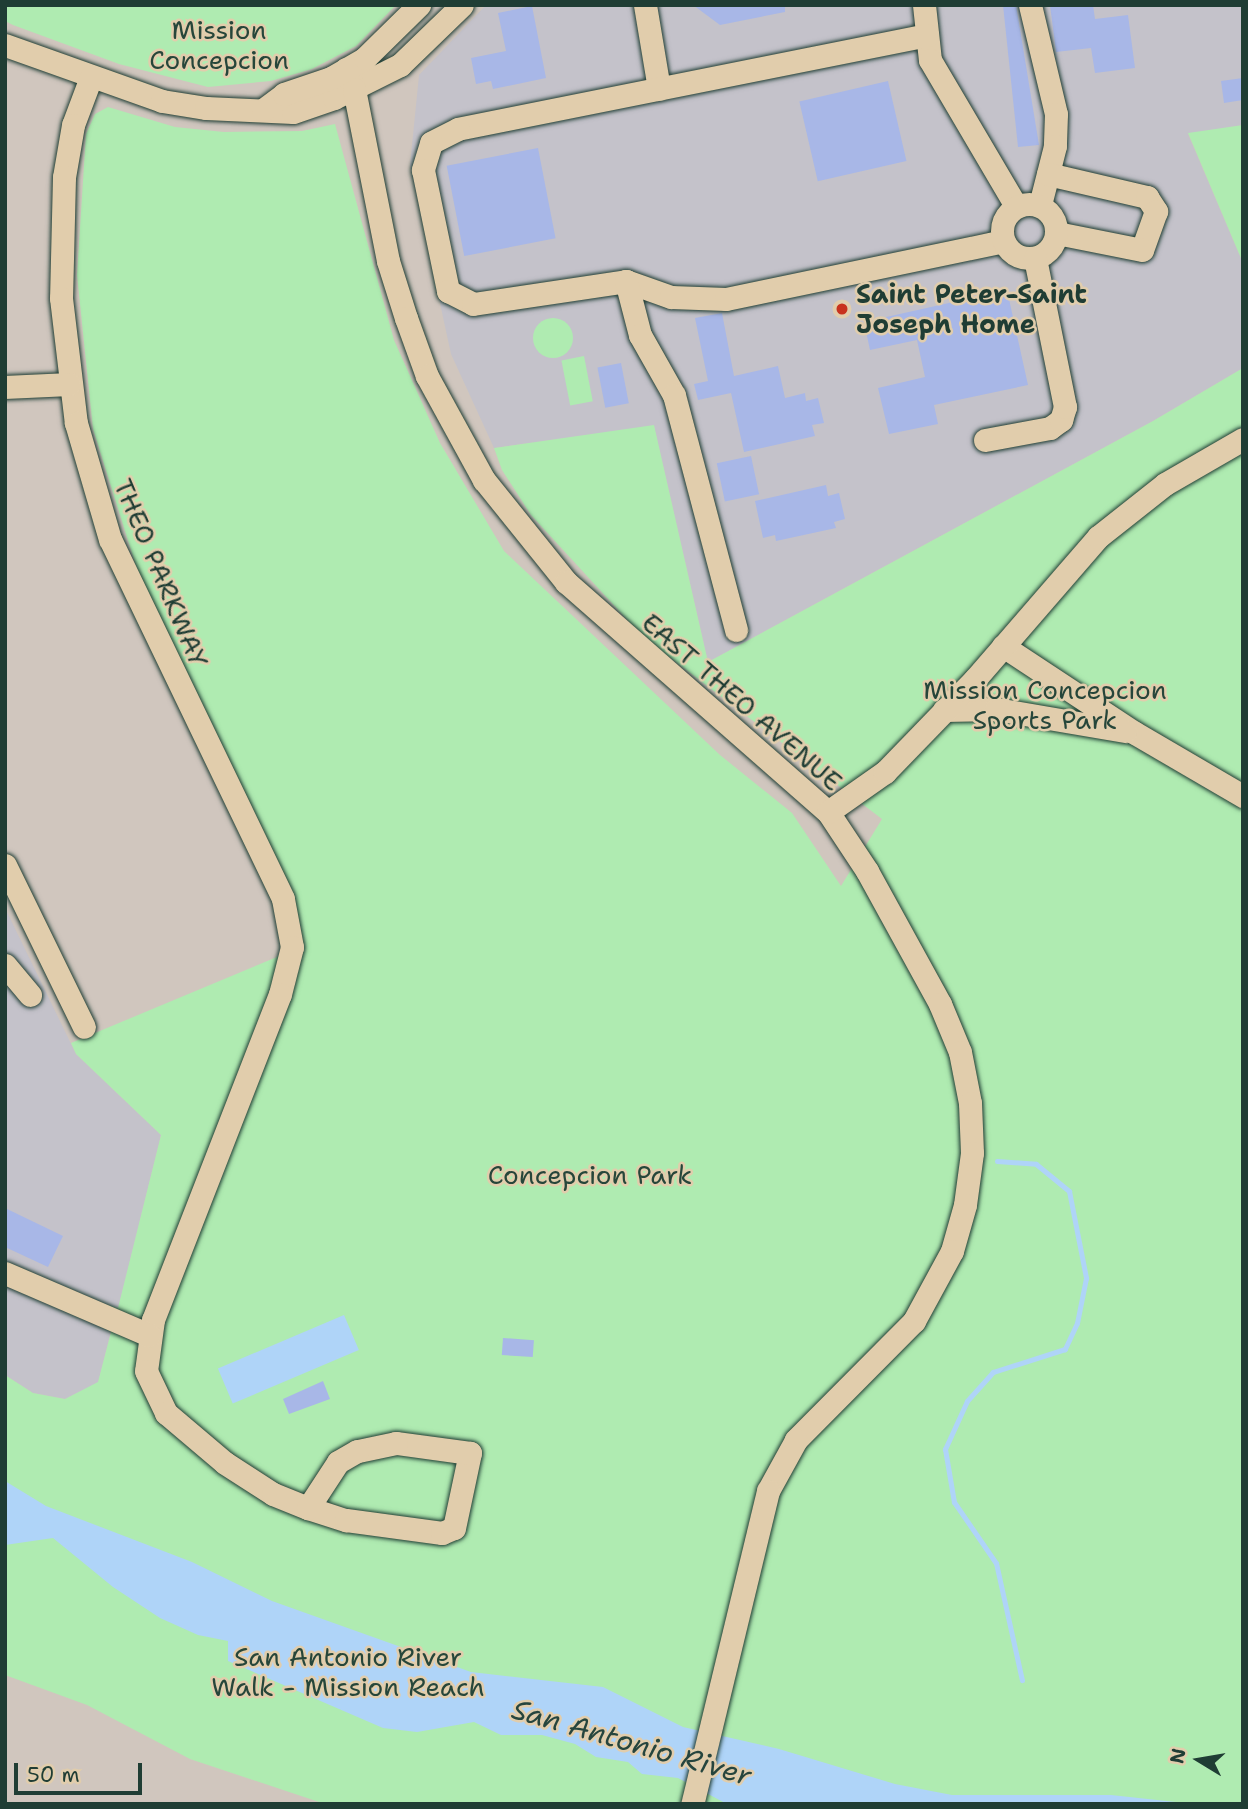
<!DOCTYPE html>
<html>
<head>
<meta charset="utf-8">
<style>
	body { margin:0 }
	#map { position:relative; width:1248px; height:1809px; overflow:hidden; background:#d0c6be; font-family:"Shantell Sans",sans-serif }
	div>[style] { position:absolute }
	.built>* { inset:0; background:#c4c2ca }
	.green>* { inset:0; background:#afebb1; transform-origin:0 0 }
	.round { border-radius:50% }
	.water>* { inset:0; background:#afd4f8; transform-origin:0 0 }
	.stream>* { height:5px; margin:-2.5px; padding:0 2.5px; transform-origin:2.5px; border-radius:2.5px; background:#afd4f8 }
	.building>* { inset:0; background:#a8b7e7; transform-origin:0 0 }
	.roads { filter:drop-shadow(0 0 2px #1f3d34) drop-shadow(0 0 2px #1f3d34) }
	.minor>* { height:23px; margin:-11.5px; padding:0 11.5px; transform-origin:11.5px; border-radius:11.5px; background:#e1cdac }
	.minor>.ring { margin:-11.5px; padding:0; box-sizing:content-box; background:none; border:23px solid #e1cdac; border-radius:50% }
	.dots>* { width:19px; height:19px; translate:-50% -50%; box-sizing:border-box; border:4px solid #e1cdac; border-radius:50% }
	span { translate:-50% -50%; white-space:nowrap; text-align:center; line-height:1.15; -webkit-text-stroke:5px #e1cdac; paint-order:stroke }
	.park-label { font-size:26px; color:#26463a }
	.poi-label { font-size:26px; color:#1f3d34; font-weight:700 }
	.left { translate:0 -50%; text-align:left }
	.street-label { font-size:26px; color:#1f3d34 }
	.water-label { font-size:28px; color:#26453e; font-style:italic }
	.frame { position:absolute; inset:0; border:7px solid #1f3d34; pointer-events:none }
	.north { position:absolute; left:1164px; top:1725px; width:70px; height:70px; -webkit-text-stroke:5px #e1cdac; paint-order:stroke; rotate:281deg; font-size:19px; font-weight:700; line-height:28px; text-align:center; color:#1f3d34 }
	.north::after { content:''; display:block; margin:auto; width:24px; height:32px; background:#1f3d34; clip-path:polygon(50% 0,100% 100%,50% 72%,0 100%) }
	.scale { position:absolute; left:14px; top:1763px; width:128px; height:32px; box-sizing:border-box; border:4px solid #1f3d34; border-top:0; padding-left:9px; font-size:21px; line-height:24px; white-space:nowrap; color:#1f3d34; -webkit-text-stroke:5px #e1cdac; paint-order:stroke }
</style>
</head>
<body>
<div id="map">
	<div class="built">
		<i style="clip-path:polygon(486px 5px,1243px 5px,1243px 125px,1188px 134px,1243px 263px,1243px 368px,1153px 421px,708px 662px,654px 426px,494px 448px,451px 354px,410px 165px,419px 75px)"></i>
		<i style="clip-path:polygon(5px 908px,76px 1054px,161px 1135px,118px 1309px,84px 1318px,111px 1331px,98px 1383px,65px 1399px,33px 1393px,5px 1375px)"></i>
	</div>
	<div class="green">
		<i style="clip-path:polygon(5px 5px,396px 5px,356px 46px,312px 69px,271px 81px,208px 87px,119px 64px,13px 25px,5px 21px)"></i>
		<i style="clip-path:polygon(108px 107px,175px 127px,224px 132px,302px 131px,335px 124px,394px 340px,440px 443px,504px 551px,720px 755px,792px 813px,841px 886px,882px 819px,643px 637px,531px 515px,502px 470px,494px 448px,654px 425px,708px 662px,1153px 421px,1243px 368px,1243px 1804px,325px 1804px,190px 1759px,87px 1705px,5px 1675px,5px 1375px,33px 1393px,65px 1399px,98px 1382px,111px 1332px,83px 1318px,92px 1300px,118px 1308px,161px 1135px,76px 1054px,71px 1043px,277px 957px,301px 927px,141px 582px,93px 429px,77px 275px,86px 134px,95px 114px)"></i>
		<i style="clip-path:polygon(1243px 125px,1243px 263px,1188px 133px)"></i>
		<i class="round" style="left:533px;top:318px;width:40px;height:40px"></i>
		<i style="left:584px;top:356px;width:46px;height:23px;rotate:79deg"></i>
	</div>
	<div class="water">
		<i style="left:344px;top:1315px;width:38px;height:137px;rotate:67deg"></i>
		<i style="clip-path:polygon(5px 1481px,46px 1506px,192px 1562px,272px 1601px,471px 1672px,603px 1687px,683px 1727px,779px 1749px,895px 1784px,952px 1795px,1111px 1795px,1194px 1804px,727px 1804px,678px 1778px,642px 1774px,628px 1762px,596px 1757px,575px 1744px,542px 1735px,501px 1735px,474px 1722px,417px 1732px,383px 1728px,228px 1661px,228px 1641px,198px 1635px,160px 1618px,113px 1587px,53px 1538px,5px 1545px)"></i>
	</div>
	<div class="stream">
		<i style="left:997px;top:1161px;width:39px;rotate:4deg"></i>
		<i style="left:1036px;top:1164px;width:43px;rotate:39.3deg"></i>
		<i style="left:1069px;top:1191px;width:89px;rotate:78.9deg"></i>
		<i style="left:1086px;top:1278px;width:46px;rotate:101.3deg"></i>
		<i style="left:1077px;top:1323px;width:29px;rotate:115deg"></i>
		<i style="left:1065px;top:1349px;width:76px;rotate:162.3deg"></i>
		<i style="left:993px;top:1372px;width:39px;rotate:132deg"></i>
		<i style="left:967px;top:1401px;width:53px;rotate:114.6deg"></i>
		<i style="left:945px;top:1449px;width:54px;rotate:80.4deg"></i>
		<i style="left:954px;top:1502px;width:74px;rotate:55.5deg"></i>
		<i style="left:996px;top:1563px;width:120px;rotate:77.5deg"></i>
	</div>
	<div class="building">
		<i style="clip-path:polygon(693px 5px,785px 5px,785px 12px,720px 25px)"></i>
		<i style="clip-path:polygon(1003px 5px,1016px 5px,1039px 145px,1018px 147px)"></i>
		<i style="clip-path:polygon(1050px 5px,1093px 5px,1095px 19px,1128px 15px,1135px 68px,1095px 73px,1091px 48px,1056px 52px)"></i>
		<i style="clip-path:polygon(532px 6px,546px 78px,493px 89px,491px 81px,476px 84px,471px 58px,506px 51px,498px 13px)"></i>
		<i style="clip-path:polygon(1243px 78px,1243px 100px,1224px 103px,1221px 81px)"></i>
		<i style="left:888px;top:81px;width:82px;height:91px;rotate:77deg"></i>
		<i style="left:538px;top:148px;width:92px;height:93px;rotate:79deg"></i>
		<i style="clip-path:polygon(1007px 290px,1028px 385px,934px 405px,938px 424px,889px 434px,878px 388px,925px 377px,917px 340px,870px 350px,864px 322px)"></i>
		<i style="clip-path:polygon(722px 313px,734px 376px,778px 366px,785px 398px,805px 393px,806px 401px,818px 398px,824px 423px,812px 425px,815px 436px,744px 452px,731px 393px,698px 400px,694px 384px,708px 381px,695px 318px)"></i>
		<i style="left:621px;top:363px;width:41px;height:24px;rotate:79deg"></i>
		<i style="left:751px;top:456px;width:39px;height:35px;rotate:78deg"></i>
		<i style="clip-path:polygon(826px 485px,828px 496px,839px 493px,845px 519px,834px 522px,836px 528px,776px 541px,775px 535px,763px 538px,755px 501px)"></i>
		<i style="clip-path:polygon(5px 1208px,63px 1236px,48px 1267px,5px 1247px)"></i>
		<i style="left:503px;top:1338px;width:31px;height:17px;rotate:4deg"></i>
		<i style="clip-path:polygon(323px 1381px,330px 1399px,289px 1414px,283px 1399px)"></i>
	</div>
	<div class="roads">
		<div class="minor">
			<i style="left:645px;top:5px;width:85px;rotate:80.5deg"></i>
			<i style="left:924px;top:5px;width:55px;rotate:83.8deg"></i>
			<i style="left:930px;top:60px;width:169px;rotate:59.5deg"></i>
			<i style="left:1030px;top:5px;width:112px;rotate:76.6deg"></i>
			<i style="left:1056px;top:114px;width:32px;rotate:92deg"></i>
			<i style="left:1055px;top:146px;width:61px;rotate:104.3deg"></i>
			<i style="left:927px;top:35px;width:478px;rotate:168.7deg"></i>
			<i style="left:458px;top:129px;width:30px;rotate:153deg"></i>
			<i style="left:431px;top:143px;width:28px;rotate:107deg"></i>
			<i style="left:423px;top:170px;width:124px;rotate:78.3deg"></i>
			<i style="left:448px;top:291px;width:28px;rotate:27deg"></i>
			<i style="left:473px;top:304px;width:155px;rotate:-8.5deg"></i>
			<i style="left:626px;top:281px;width:48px;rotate:19.6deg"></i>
			<i style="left:671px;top:297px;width:55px;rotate:2.1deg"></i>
			<i style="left:726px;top:299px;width:283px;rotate:-11.8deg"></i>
			<i style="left:5px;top:45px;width:167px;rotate:19.6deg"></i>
			<i style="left:162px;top:101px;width:45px;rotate:9deg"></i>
			<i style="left:206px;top:108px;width:87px;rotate:2.6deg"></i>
			<i style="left:293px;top:112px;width:43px;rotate:-18.9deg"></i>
			<i style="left:334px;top:98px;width:74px;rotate:-26.6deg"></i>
			<i style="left:400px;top:65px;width:86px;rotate:-44.1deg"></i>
			<i style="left:346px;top:69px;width:22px;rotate:68deg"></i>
			<i style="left:354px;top:89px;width:175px;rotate:78.8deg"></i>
			<i style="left:388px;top:261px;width:60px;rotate:72.5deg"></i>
			<i style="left:406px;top:318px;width:62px;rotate:70.1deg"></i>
			<i style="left:427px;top:376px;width:119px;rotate:61.3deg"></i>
			<i style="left:484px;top:480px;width:131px;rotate:51.2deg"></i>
			<i style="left:566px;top:582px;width:349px;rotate:41.3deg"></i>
			<i style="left:828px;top:812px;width:71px;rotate:56.5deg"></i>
			<i style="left:867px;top:871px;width:152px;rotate:61.2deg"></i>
			<i style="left:940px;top:1004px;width:52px;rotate:67.4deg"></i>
			<i style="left:960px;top:1052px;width:52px;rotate:78.9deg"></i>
			<i style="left:970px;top:1103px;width:50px;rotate:87.7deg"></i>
			<i style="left:972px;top:1153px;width:52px;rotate:97.7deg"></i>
			<i style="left:965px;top:1205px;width:48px;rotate:105.8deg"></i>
			<i style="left:952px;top:1251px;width:80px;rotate:118.5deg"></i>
			<i style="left:914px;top:1321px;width:168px;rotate:134.8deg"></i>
			<i style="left:796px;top:1440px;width:58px;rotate:118.8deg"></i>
			<i style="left:768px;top:1491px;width:322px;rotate:103.6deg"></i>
			<i style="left:91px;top:77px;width:51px;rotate:110.6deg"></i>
			<i style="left:73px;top:125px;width:53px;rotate:99.8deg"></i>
			<i style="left:64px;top:177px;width:121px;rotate:91.4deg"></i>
			<i style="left:61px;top:298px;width:126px;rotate:83.2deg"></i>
			<i style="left:76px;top:423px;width:121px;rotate:73.7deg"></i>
			<i style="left:110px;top:539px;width:399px;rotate:64.3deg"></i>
			<i style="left:283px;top:899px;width:49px;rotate:79.4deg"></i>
			<i style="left:292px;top:947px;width:49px;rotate:104.3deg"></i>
			<i style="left:280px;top:994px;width:350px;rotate:111.3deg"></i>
			<i style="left:153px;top:1320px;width:51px;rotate:97.8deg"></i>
			<i style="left:146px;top:1371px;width:47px;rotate:64.5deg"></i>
			<i style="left:166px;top:1413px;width:77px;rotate:40.3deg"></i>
			<i style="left:225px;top:1463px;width:57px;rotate:32.9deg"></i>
			<i style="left:273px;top:1494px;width:38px;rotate:22deg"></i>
			<i style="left:308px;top:1508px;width:40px;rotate:18deg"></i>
			<i style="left:346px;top:1520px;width:97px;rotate:7.7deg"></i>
			<i style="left:442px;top:1533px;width:13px;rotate:-23deg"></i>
			<i style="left:454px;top:1528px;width:77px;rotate:-78deg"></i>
			<i style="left:470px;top:1453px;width:75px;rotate:-172.3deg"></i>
			<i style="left:396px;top:1443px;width:40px;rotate:168deg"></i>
			<i style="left:357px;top:1451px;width:22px;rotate:150deg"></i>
			<i style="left:338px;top:1462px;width:55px;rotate:123.1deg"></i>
			<i style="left:263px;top:110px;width:26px;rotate:-37deg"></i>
			<i style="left:284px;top:94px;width:50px;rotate:-18.8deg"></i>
			<i style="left:331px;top:78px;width:39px;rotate:-30deg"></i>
			<i style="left:365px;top:58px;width:76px;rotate:-44.5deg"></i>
			<i style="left:1048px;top:174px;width:102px;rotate:13.1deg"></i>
			<i style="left:1147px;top:197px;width:17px;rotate:57deg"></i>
			<i style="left:1156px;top:211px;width:41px;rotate:109.7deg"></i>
			<i style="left:1142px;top:250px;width:87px;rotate:-168.7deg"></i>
			<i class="ring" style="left:1002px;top:204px;width:31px;height:31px"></i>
			<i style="left:626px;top:281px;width:56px;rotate:75.5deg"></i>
			<i style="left:640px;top:335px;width:69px;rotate:60.5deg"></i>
			<i style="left:674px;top:395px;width:243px;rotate:75.2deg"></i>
			<i style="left:5px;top:387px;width:64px;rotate:-2.7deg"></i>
			<i style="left:985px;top:440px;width:66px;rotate:-10.5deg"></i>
			<i style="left:1050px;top:428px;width:14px;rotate:-36deg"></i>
			<i style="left:1061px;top:420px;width:14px;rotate:-73deg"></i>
			<i style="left:1065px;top:407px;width:152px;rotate:-101.4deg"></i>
			<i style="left:1003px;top:646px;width:158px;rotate:33.4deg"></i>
			<i style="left:1135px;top:733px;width:125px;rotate:30.3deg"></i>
			<i style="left:944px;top:710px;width:52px;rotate:-1.1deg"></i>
			<i style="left:996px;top:709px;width:131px;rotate:9.7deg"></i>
			<i style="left:828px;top:812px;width:70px;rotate:-35.1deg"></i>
			<i style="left:885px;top:772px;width:129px;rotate:-45.9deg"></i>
			<i style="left:975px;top:679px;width:188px;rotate:-49.1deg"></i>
			<i style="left:1098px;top:537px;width:85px;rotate:-38.3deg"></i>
			<i style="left:1165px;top:484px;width:90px;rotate:-30deg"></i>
			<i style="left:5px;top:865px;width:180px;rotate:64deg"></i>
			<i style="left:5px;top:965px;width:39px;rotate:50deg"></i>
			<i style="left:5px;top:1273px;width:157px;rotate:23.3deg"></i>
		</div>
	</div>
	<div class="dots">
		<i style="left:842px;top:309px;background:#c8321e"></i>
	</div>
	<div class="park-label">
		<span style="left:219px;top:45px">Mission<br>Concepcion</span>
		<span style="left:1045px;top:705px">Mission Concepcion<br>Sports Park</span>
		<span style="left:590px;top:1175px">Concepcion Park</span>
		<span style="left:348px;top:1672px">San Antonio River<br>Walk - Mission Reach</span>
	</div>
	<div class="poi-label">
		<span class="left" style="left:856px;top:309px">Saint Peter-Saint<br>Joseph Home</span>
	</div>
	<div class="street-label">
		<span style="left:161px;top:573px;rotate:67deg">THEO PARKWAY</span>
		<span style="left:742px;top:702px;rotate:41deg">EAST THEO AVENUE</span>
	</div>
	<div class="water-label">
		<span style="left:632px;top:1742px;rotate:16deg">San Antonio River</span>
	</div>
	<div class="frame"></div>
	<div class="north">N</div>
	<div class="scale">50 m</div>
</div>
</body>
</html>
